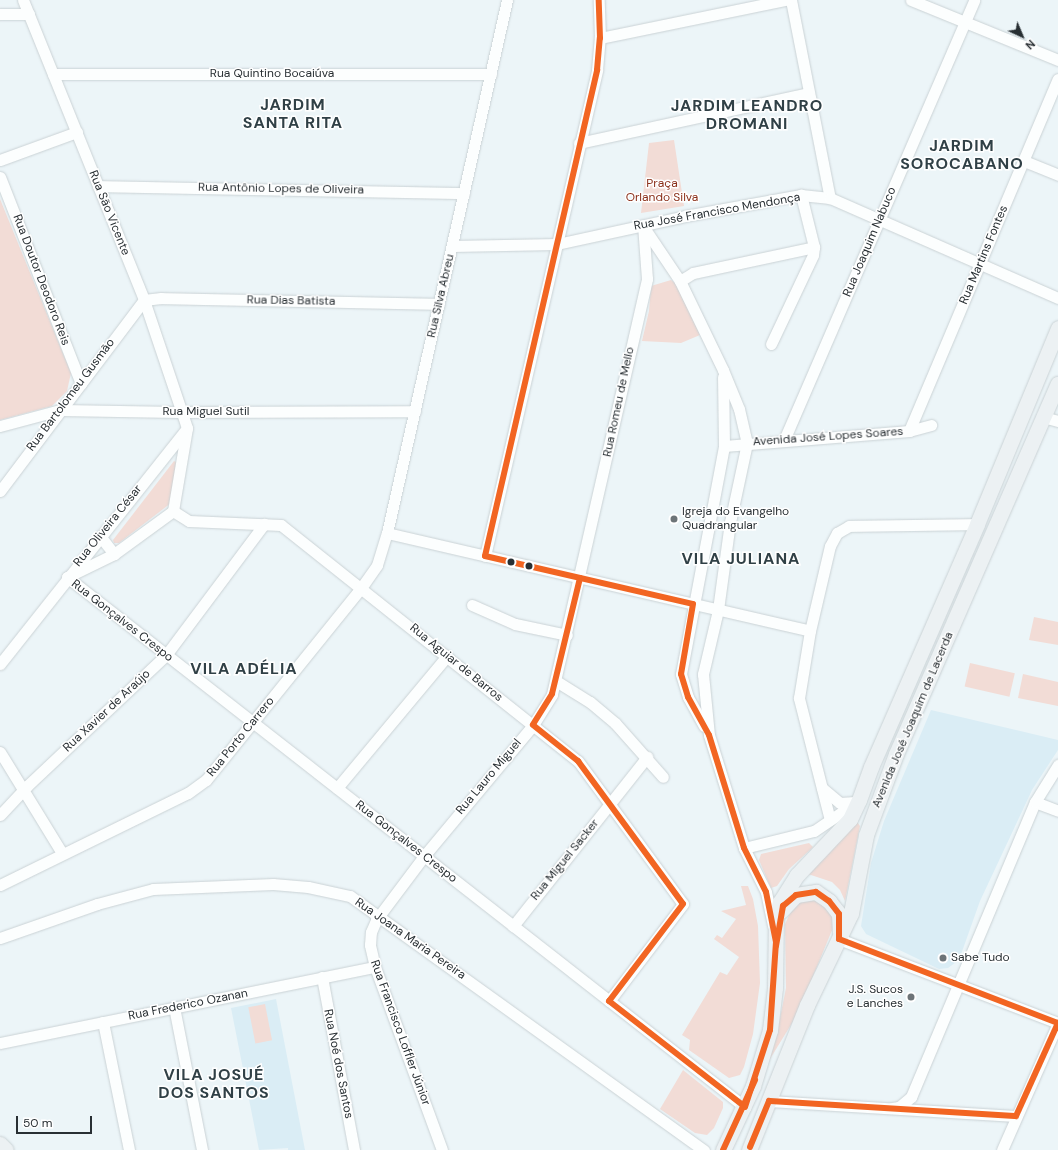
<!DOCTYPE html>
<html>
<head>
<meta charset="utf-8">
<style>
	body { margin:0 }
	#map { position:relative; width:1058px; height:1150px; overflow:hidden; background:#ecf5f8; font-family:"DM Sans",sans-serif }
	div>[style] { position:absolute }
	.built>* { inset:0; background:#daedf5 }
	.green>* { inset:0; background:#f2dcd6; transform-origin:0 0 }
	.roads { filter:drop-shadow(0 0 1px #cad2d5) drop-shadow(0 0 1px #cad2d5) }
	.street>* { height:11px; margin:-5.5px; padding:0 5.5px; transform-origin:5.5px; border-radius:5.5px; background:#fcfefe }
	.secondary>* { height:15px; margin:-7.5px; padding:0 7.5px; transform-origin:7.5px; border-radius:7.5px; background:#ecf1f3 }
	.bus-1>* { height:6px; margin:-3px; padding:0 3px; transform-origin:3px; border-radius:3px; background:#f26522 }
	.dots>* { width:11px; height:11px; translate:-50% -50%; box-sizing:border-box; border:2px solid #fff; border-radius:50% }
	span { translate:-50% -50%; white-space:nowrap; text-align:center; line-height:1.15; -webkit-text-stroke:3px #fff; paint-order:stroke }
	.street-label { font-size:12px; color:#282f33 }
	.park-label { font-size:12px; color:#8a2f19 }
	.poi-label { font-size:12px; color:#282f33 }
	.left { translate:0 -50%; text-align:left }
	.right { translate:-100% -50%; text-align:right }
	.district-label { font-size:16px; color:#304046; font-weight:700; letter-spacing:1px }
	.north { position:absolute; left:1002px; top:16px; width:40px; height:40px; -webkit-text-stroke:3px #fff; paint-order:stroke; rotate:136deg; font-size:11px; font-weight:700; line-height:16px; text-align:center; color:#282f33 }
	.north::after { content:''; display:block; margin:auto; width:14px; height:18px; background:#282f33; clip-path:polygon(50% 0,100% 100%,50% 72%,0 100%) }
	.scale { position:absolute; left:16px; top:1116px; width:76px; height:18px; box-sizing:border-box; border:2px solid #282f33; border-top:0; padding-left:5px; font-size:12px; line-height:14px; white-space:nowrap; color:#282f33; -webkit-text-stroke:3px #fff; paint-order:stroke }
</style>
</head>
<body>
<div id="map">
	<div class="built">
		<i style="clip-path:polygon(931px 710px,1058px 740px,1058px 750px,1032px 790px,980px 901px,959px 960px,948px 968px,939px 969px,866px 934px,861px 926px,871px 863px,884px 821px)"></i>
		<i style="clip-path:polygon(276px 999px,305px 1150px,288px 1150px,288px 1148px,259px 1150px,231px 1008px)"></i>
	</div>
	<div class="green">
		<i style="clip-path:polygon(674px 140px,684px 206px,641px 213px,649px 143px)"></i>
		<i style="clip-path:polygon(0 199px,71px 373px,67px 391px,52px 406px,0 420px)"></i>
		<i style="clip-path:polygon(671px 280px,678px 285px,700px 335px,681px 343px,642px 341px,649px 311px,651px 286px)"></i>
		<i style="clip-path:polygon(174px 461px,176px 462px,171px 503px,119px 543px,114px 543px,113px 540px)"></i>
		<i style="clip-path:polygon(1034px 617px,1058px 622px,1058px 645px,1029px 640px)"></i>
		<i style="left:970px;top:663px;width:46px;height:24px;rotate:13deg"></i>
		<i style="clip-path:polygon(1023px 674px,1058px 682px,1058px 706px,1018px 698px)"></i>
		<i style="clip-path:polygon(855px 819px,860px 826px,845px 901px,840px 890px,832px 882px,808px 874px,803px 875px)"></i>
		<i style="clip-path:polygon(809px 843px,813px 847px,810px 850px,789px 869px,777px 886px,771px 888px,759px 860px,761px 854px)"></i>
		<i style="clip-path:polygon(741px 886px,748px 886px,753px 899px,758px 926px,760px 983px,753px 1034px,744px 1067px,740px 1075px,729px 1078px,689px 1050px,690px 1040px,682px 1035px,720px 972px,727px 975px,739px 957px,714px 939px,717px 935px,722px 938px,736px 919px,721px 911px,746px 905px)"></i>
		<i style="clip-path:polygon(806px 899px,814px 900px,831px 911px,835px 923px,797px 1015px,770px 1059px,751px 1107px,780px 1018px,786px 988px,785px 924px,794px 905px)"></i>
		<i style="left:265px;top:1004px;width:37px;height:17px;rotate:79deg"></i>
		<i style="clip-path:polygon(683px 1070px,723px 1102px,723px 1108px,714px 1128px,707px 1135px,695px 1133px,660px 1109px)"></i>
	</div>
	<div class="roads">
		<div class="street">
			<i style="left:23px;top:0;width:323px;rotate:68deg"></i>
			<i style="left:144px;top:300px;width:135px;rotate:71.4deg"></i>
			<i style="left:187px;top:428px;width:84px;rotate:99.6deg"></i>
			<i style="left:173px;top:511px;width:73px;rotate:143.9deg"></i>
			<i style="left:114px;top:554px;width:52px;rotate:153.9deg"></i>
			<i style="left:791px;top:0;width:202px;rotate:78.9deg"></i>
			<i style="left:911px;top:0;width:159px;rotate:22.2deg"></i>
			<i style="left:0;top:14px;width:29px"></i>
			<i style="left:600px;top:38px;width:189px;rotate:-11.6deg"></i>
			<i style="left:53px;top:74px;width:438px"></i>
			<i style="left:579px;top:143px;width:235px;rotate:-12.3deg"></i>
			<i style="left:0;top:160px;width:82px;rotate:-20deg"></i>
			<i style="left:1024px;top:161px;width:37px;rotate:22deg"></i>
			<i style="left:0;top:177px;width:222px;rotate:68.6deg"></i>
			<i style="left:98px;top:186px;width:366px;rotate:1.1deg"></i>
			<i style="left:643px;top:226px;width:66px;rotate:56.1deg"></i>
			<i style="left:680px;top:281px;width:99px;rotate:64.2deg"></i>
			<i style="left:723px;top:370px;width:42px;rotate:67.7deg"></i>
			<i style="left:739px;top:409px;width:35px;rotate:77deg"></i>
			<i style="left:747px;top:443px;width:81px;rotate:102.1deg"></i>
			<i style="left:730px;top:522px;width:89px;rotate:97.8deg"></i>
			<i style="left:718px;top:610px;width:66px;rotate:103.2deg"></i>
			<i style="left:703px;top:674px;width:61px;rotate:84.4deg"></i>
			<i style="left:709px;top:735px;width:118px;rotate:72.8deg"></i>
			<i style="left:744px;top:848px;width:49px;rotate:63.4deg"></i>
			<i style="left:766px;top:892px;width:35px;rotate:78deg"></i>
			<i style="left:452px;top:246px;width:105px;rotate:-1.1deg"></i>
			<i style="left:557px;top:244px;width:131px;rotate:-12.3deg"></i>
			<i style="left:685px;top:216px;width:118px;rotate:-10.3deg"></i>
			<i style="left:801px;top:195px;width:29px;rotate:6deg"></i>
			<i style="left:830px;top:198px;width:249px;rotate:23.7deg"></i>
			<i style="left:680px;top:281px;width:15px;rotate:-32deg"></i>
			<i style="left:693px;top:273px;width:124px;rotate:-12.1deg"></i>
			<i style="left:144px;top:300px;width:17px;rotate:-7deg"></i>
			<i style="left:161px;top:298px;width:278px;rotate:1.2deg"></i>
			<i style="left:771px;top:344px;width:98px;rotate:-64.7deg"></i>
			<i style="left:813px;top:255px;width:8px;rotate:-83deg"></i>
			<i style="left:814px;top:247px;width:54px;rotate:-104deg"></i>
			<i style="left:1043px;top:417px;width:16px;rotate:15deg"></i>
			<i style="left:0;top:426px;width:62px;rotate:-14.9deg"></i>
			<i style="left:60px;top:410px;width:117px;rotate:1deg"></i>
			<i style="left:177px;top:412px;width:238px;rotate:-0.2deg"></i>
			<i style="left:909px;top:431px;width:382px;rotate:-67.1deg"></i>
			<i style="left:784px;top:440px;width:479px;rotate:-66.6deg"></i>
			<i style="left:724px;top:446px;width:186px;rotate:-4.6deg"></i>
			<i style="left:909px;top:431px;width:23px;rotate:-15deg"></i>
			<i style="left:0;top:491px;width:239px;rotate:-53deg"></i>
			<i style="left:173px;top:511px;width:19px;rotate:32deg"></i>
			<i style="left:189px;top:521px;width:92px;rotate:2.5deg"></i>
			<i style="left:281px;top:525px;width:379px;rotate:38.5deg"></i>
			<i style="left:578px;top:761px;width:177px;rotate:53.7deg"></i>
			<i style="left:683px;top:904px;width:122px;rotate:127.3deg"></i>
			<i style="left:387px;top:533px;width:434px;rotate:13deg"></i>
			<i style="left:100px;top:536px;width:23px;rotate:52deg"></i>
			<i style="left:485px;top:556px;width:499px;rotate:-77deg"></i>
			<i style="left:597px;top:70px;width:32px;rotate:-85deg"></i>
			<i style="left:600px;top:38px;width:38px;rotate:-92deg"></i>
			<i style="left:67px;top:577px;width:861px;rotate:38.02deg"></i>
			<i style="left:472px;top:605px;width:47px;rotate:23.8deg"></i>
			<i style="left:515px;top:624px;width:53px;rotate:11.9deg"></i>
			<i style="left:0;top:664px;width:300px;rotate:-51.6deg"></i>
			<i style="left:556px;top:681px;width:40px;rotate:32deg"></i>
			<i style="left:590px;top:702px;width:33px;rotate:40deg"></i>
			<i style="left:615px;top:723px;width:72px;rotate:48.4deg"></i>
			<i style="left:704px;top:726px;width:33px;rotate:-119deg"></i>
			<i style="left:688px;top:697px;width:24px;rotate:-107deg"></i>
			<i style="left:681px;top:674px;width:232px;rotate:-79.3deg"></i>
			<i style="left:724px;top:446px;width:69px;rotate:-90.8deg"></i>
			<i style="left:0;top:752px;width:119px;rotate:58.5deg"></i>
			<i style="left:337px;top:788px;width:172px;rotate:-50.2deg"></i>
			<i style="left:822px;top:788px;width:23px;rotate:40deg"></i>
			<i style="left:840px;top:803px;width:15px;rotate:-4deg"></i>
			<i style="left:1035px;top:802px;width:25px;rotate:21deg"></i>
			<i style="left:0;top:815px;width:40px;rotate:-47deg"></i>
			<i style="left:27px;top:786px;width:191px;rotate:-43.3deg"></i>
			<i style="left:166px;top:655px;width:164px;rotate:-53.2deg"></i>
			<i style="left:830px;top:820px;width:126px;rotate:-104.3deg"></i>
			<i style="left:799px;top:698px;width:68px;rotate:-80.7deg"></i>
			<i style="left:810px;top:631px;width:87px;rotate:-76.8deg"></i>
			<i style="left:830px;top:546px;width:15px;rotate:-62deg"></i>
			<i style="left:837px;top:533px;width:14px;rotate:-30deg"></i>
			<i style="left:849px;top:526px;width:128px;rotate:-0.9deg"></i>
			<i style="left:744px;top:848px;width:72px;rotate:-13.7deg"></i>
			<i style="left:814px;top:831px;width:53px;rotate:-34.3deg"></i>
			<i style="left:0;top:885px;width:209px;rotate:-26.1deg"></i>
			<i style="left:188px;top:793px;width:22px;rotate:-36deg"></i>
			<i style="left:206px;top:780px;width:247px;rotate:-51.1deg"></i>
			<i style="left:361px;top:588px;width:28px;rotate:-55deg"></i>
			<i style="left:377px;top:565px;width:34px;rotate:-73deg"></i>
			<i style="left:387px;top:533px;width:546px;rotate:-77.31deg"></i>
			<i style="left:513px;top:926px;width:216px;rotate:-51.6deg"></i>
			<i style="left:0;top:938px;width:103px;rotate:-19.3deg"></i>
			<i style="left:97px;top:904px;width:58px;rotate:-15deg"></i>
			<i style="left:153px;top:889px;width:120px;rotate:-2.4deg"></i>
			<i style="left:273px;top:884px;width:35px;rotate:5deg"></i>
			<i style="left:308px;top:887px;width:43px;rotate:12.1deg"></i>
			<i style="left:350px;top:896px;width:436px;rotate:35.7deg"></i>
			<i style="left:839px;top:939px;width:235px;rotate:21deg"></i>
			<i style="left:322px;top:977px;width:176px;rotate:79.5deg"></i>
			<i style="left:174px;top:1007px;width:146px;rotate:78.9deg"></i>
			<i style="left:103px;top:1022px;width:131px;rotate:78.5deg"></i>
			<i style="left:0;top:1043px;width:383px;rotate:-11.5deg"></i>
			<i style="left:769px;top:1101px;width:247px;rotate:3.5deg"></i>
			<i style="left:892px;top:1108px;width:7px;rotate:-8deg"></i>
			<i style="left:899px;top:1107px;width:16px;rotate:-40deg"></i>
			<i style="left:911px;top:1097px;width:320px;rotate:-67.2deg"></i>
			<i style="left:1035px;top:802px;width:44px;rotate:-58.1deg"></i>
			<i style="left:442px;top:1150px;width:195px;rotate:-110.1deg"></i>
			<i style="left:375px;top:967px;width:23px;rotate:-103deg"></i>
			<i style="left:370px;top:945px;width:13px;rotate:-86deg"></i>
			<i style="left:371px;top:932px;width:13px;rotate:-67deg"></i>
			<i style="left:376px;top:920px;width:80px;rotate:-53.1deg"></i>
			<i style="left:424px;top:856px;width:170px;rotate:-50.2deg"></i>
			<i style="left:533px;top:725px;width:36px;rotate:-58deg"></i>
			<i style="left:552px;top:694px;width:426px;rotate:-77.1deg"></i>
			<i style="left:647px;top:279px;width:54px;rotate:-94.2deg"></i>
			<i style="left:1002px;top:1150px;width:139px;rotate:-66.2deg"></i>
		</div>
		<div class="secondary">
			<i style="left:781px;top:911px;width:22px;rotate:-47deg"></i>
			<i style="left:796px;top:895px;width:20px;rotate:-9deg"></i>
			<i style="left:816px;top:892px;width:16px;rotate:35deg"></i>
			<i style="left:829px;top:901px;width:16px;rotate:52deg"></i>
			<i style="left:839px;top:914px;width:18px;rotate:87deg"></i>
			<i style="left:0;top:1144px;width:8px;rotate:45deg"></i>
			<i style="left:723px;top:1150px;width:71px;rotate:-64.9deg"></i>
			<i style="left:753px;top:1086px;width:59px;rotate:-73.1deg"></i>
			<i style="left:770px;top:1030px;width:42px;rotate:-83.2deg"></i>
			<i style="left:775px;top:988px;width:71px;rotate:-89.2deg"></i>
			<i style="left:776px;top:917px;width:16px;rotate:-75deg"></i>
			<i style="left:780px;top:902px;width:32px;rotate:-58deg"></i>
			<i style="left:797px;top:875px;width:77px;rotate:-46.6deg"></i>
			<i style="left:850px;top:819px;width:21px;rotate:-65deg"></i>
			<i style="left:859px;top:800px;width:35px;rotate:-70deg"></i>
			<i style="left:871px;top:767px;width:265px;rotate:-66.4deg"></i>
			<i style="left:977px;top:524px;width:212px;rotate:-67.5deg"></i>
			<i style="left:749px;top:1150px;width:156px;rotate:-68.2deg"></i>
			<i style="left:807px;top:1005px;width:102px;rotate:-64.4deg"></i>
			<i style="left:851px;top:913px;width:79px;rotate:-79.1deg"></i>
			<i style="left:866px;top:835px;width:86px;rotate:-69.7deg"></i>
			<i style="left:896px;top:754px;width:404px;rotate:-66.4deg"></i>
		</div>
	</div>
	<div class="bus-1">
		<i style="left:485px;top:556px;width:213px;rotate:13deg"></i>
		<i style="left:693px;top:604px;width:71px;rotate:99.7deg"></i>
		<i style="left:681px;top:674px;width:24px;rotate:73deg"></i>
		<i style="left:688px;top:697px;width:43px;rotate:61.1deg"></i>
		<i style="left:709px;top:735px;width:118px;rotate:72.8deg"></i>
		<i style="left:744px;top:848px;width:49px;rotate:63.4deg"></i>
		<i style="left:766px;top:892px;width:51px;rotate:78.7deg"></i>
		<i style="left:776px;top:942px;width:88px;rotate:93.9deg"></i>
		<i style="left:770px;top:1030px;width:81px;rotate:108deg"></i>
		<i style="left:485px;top:556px;width:499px;rotate:-77deg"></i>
		<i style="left:597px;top:70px;width:32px;rotate:-85deg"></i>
		<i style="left:600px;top:38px;width:38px;rotate:-92deg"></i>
		<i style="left:580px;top:578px;width:119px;rotate:103.6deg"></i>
		<i style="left:552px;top:694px;width:36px;rotate:122deg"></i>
		<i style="left:533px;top:725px;width:58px;rotate:38.7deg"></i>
		<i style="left:578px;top:761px;width:177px;rotate:53.7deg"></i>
		<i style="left:683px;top:904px;width:122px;rotate:127.3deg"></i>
		<i style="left:609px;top:1001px;width:172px;rotate:37.9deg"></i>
		<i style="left:776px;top:946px;width:41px;rotate:-80.1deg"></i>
		<i style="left:783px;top:906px;width:17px;rotate:-40deg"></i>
		<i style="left:796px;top:895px;width:20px;rotate:-9deg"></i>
		<i style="left:816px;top:892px;width:16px;rotate:35deg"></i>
		<i style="left:829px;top:901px;width:16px;rotate:52deg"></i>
		<i style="left:839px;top:914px;width:25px;rotate:90deg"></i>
		<i style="left:839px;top:939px;width:235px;rotate:21deg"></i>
		<i style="left:750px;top:1147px;width:50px;rotate:-67.6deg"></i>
		<i style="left:769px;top:1101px;width:247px;rotate:3.5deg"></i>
		<i style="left:1016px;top:1116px;width:102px;rotate:-65.7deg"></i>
		<i style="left:723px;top:1150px;width:77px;rotate:-65.4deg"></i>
	</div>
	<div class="dots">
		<i style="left:674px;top:519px;background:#6d7478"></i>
		<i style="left:511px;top:562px;background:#282f33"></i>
		<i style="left:529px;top:566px;background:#282f33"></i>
		<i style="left:943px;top:958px;background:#6d7478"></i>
		<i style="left:911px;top:997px;background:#6d7478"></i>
	</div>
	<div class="street-label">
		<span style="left:272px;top:74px">Rua Quintino Bocaiúva</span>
		<span style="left:281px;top:189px;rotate:1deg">Rua Antônio Lopes de Oliveira</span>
		<span style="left:717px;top:212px;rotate:-10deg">Rua José Francisco Mendonça</span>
		<span style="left:109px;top:213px;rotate:68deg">Rua São Vicente</span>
		<span style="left:870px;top:242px;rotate:-67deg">Rua Joaquim Nabuco</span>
		<span style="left:984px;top:255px;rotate:-67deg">Rua Martins Fontes</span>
		<span style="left:41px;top:280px;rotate:69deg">Rua Doutor Deodoro Reis</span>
		<span style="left:441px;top:296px;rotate:-77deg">Rua Silva Abreu</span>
		<span style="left:291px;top:301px;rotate:1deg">Rua Dias Batista</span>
		<span style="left:71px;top:395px;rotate:-53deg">Rua Bartolomeu Gusmão</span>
		<span style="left:619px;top:402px;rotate:-78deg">Rua Romeu de Mello</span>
		<span style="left:206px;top:412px">Rua Miguel Sutil</span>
		<span style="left:828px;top:437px;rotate:-4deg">Avenida José Lopes Soares</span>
		<span style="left:108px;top:526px;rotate:-51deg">Rua Oliveira César</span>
		<span style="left:122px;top:621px;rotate:38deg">Rua Gonçalves Crespo</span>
		<span style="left:456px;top:663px;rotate:39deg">Rua Aguiar de Barros</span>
		<span style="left:107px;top:711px;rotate:-43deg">Rua Xavier de Araújo</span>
		<span style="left:913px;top:720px;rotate:-67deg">Avenida José Joaquim de Lacerda</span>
		<span style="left:241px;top:737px;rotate:-51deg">Rua Porto Carrero</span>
		<span style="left:489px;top:777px;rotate:-50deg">Rua Lauro Miguel</span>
		<span style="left:406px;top:842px;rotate:38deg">Rua Gonçalves Crespo</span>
		<span style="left:565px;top:860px;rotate:-51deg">Rua Miguel Sacker</span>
		<span style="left:410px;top:939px;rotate:35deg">Rua Joana Maria Pereira</span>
		<span style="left:188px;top:1005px;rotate:-11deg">Rua Frederico Ozanan</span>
		<span style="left:400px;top:1033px;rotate:70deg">Rua Francisco Loffler Júnior</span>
		<span style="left:338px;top:1064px;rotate:79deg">Rua Noé dos Santos</span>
	</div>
	<div class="park-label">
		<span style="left:662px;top:191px">Praça<br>Orlando Silva</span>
	</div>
	<div class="poi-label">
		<span class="left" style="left:682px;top:519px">Igreja do Evangelho<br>Quadrangular</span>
		<span class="left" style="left:951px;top:958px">Sabe Tudo</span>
		<span class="right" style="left:903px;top:997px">J.S. Sucos<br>e Lanches</span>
	</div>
	<div class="district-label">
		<span style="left:293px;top:114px">JARDIM<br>SANTA RITA</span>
		<span style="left:747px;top:115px">JARDIM LEANDRO<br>DROMANI</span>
		<span style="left:962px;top:155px">JARDIM<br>SOROCABANO</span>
		<span style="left:741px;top:559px">VILA JULIANA</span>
		<span style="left:244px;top:669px">VILA ADÉLIA</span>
		<span style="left:214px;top:1084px">VILA JOSUÉ<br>DOS SANTOS</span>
	</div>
	<div class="north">N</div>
	<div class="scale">50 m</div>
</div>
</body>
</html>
